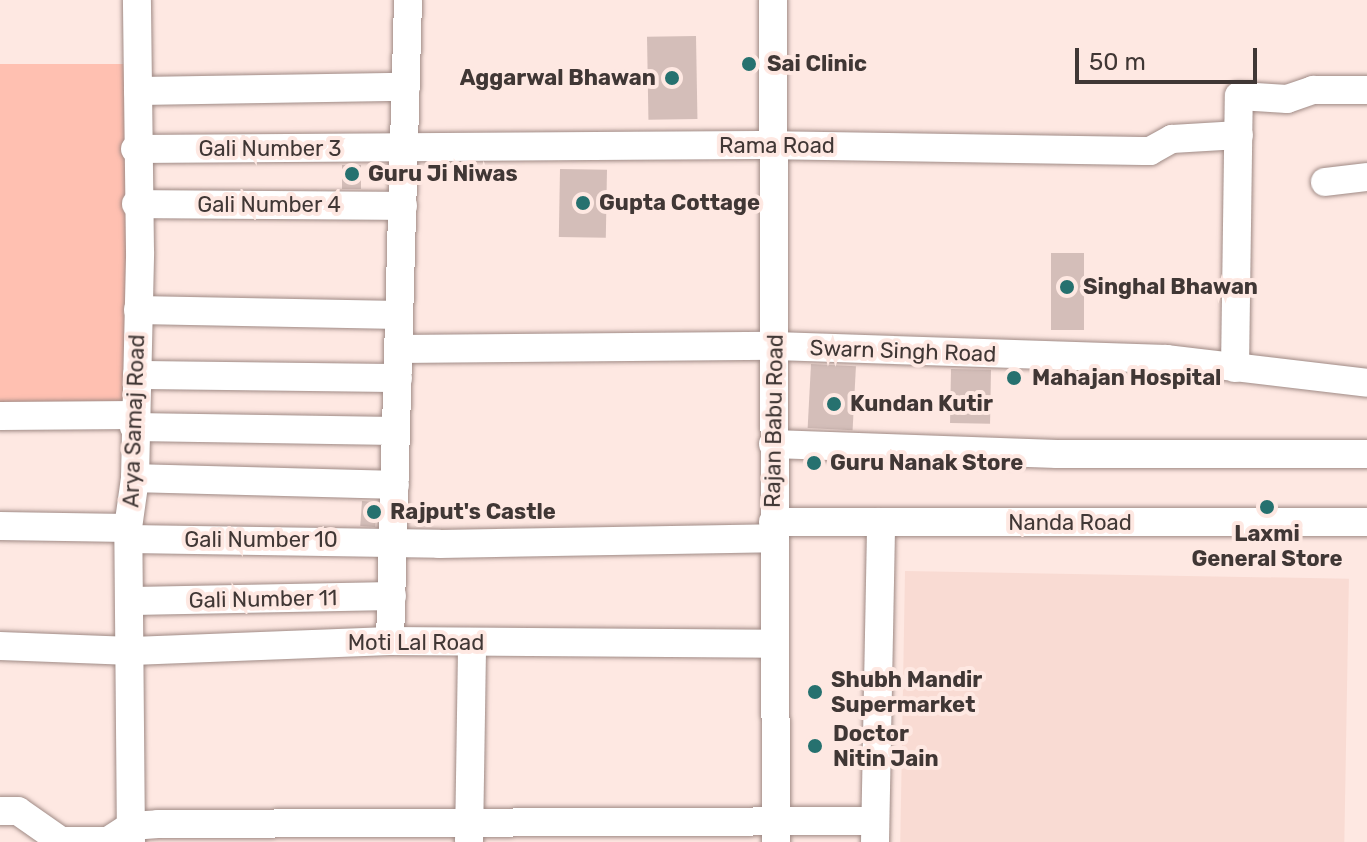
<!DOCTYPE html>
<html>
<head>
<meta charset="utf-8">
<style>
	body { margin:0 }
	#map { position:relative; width:1367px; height:842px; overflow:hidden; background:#fee8e2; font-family:Rubik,sans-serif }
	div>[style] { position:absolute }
	.built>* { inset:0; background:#f9dbd3; transform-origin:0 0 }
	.green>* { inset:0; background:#ffc0b1; transform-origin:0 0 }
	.building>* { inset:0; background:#d4beb9; transform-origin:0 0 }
	.roads { filter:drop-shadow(0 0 2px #9f8a85) drop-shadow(0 0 2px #9f8a85) }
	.minor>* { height:28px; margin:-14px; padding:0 14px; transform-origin:14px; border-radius:14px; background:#fff }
	.dots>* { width:22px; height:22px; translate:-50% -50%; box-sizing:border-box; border:4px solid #fee8e2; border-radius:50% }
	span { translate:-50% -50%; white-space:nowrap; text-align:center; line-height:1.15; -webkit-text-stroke:8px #fee8e2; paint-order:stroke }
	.poi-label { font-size:22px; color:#403735; font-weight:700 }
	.left { translate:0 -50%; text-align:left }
	.right { translate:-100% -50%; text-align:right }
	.street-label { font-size:22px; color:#403735 }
	.scale { position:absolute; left:1075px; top:48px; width:182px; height:36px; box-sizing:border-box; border:4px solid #403735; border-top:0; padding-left:10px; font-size:24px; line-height:28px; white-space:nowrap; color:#403735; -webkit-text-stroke:6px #fee8e2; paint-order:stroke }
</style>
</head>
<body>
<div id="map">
	<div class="built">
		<i style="left:905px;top:571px;width:444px;height:271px;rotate:1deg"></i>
	</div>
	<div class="green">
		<i style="left:0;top:64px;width:126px;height:344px"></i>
	</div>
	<div class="building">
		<i style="left:696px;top:36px;width:83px;height:49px;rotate:89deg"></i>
		<i style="left:342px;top:165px;width:19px;height:24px"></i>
		<i style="left:560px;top:169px;width:47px;height:68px;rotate:1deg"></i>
		<i style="left:1051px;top:253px;width:33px;height:77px"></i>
		<i style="left:811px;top:364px;width:45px;height:64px;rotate:3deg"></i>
		<i style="left:951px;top:369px;width:40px;height:54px;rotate:1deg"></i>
		<i style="left:362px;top:501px;width:15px;height:25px;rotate:4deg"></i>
	</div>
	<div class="roads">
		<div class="minor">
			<i style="left:773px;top:0;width:842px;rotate:89.8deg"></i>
			<i style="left:138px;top:91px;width:268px;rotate:-0.9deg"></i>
			<i style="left:135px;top:149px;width:626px;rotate:-0.37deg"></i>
			<i style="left:761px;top:145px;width:389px;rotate:0.9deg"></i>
			<i style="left:1150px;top:151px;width:25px;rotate:-29deg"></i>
			<i style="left:1172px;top:139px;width:67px;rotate:-3.4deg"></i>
			<i style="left:1325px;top:182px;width:42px;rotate:-6.8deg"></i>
			<i style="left:136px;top:204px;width:267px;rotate:0.4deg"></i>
			<i style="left:138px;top:310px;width:261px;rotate:1.1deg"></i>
			<i style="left:398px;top:349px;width:377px;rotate:-0.5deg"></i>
			<i style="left:775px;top:346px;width:392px;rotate:1.9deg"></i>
			<i style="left:1167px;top:359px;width:201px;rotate:6.8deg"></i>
			<i style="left:1235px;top:368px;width:272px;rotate:-89.2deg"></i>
			<i style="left:1239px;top:96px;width:48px;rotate:3.6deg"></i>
			<i style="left:1287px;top:99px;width:28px;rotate:-19deg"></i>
			<i style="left:1313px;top:90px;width:54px"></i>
			<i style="left:137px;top:375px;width:261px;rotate:0.7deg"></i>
			<i style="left:0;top:416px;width:135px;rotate:-0.4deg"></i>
			<i style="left:134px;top:427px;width:262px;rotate:0.9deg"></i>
			<i style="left:773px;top:444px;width:284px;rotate:2deg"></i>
			<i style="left:1057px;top:454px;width:310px"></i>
			<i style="left:135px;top:478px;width:260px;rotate:1.5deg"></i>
			<i style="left:773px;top:522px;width:594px"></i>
			<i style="left:0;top:526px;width:128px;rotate:0.9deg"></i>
			<i style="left:129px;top:539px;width:310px;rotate:0.9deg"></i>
			<i style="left:439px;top:544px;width:335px;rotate:-1deg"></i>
			<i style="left:134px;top:601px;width:258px;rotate:-1.1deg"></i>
			<i style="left:390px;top:641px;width:641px;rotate:-88.39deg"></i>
			<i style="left:0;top:646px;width:132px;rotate:2.2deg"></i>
			<i style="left:132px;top:651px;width:258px;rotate:-2.2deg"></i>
			<i style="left:390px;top:641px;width:384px;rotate:0.4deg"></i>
			<i style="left:0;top:811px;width:18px"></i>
			<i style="left:18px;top:811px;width:52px;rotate:34.9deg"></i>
			<i style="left:61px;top:841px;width:47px"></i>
			<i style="left:108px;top:841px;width:27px;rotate:-33deg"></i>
			<i style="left:131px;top:826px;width:27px;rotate:-4deg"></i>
			<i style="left:158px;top:824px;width:717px;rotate:-0.24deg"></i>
			<i style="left:469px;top:841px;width:199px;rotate:-89.1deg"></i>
			<i style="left:131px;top:842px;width:314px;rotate:-90.5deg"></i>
			<i style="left:128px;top:528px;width:50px;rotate:-82deg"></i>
			<i style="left:135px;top:478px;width:226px;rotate:-88.7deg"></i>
			<i style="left:140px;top:252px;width:252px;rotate:-90.7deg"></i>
			<i style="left:875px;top:842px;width:320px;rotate:-88.9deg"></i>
		</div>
	</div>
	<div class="dots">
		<i style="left:749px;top:64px;background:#26716f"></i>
		<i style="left:672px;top:78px;background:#26716f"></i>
		<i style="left:352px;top:174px;background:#26716f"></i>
		<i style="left:583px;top:203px;background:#26716f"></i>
		<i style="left:1067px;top:287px;background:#26716f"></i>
		<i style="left:1014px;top:378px;background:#26716f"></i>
		<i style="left:834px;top:404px;background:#26716f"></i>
		<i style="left:814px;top:463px;background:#26716f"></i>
		<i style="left:1267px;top:507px;background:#26716f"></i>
		<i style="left:374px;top:512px;background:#26716f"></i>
		<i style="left:815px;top:692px;background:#26716f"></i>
		<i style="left:815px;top:746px;background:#26716f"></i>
	</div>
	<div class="poi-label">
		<span class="left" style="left:767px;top:64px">Sai Clinic</span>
		<span class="right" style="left:656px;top:78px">Aggarwal Bhawan</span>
		<span class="left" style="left:368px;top:174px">Guru Ji Niwas</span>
		<span class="left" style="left:599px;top:203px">Gupta Cottage</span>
		<span class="left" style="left:1083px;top:287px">Singhal Bhawan</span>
		<span class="left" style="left:1032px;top:378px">Mahajan Hospital</span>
		<span class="left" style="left:850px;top:404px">Kundan Kutir</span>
		<span class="left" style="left:830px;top:463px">Guru Nanak Store</span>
		<span class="left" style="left:390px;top:512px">Rajput's Castle</span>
		<span style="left:1267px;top:546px">Laxmi<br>General Store</span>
		<span class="left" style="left:831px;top:692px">Shubh Mandir<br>Supermarket</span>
		<span class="left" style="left:833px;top:746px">Doctor<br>Nitin Jain</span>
	</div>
	<div class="street-label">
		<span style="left:777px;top:146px">Rama Road</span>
		<span style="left:270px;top:149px">Gali Number 3</span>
		<span style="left:269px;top:205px">Gali Number 4</span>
		<span style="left:903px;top:351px;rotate:2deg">Swarn Singh Road</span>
		<span style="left:134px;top:421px;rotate:-88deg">Arya Samaj Road</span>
		<span style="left:774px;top:421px;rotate:-89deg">Rajan Babu Road</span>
		<span style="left:1070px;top:523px">Nanda Road</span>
		<span style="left:261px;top:540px">Gali Number 10</span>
		<span style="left:263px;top:599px;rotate:-1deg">Gali Number 11</span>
		<span style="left:416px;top:643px">Moti Lal Road</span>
	</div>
	<div class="scale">50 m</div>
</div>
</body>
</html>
